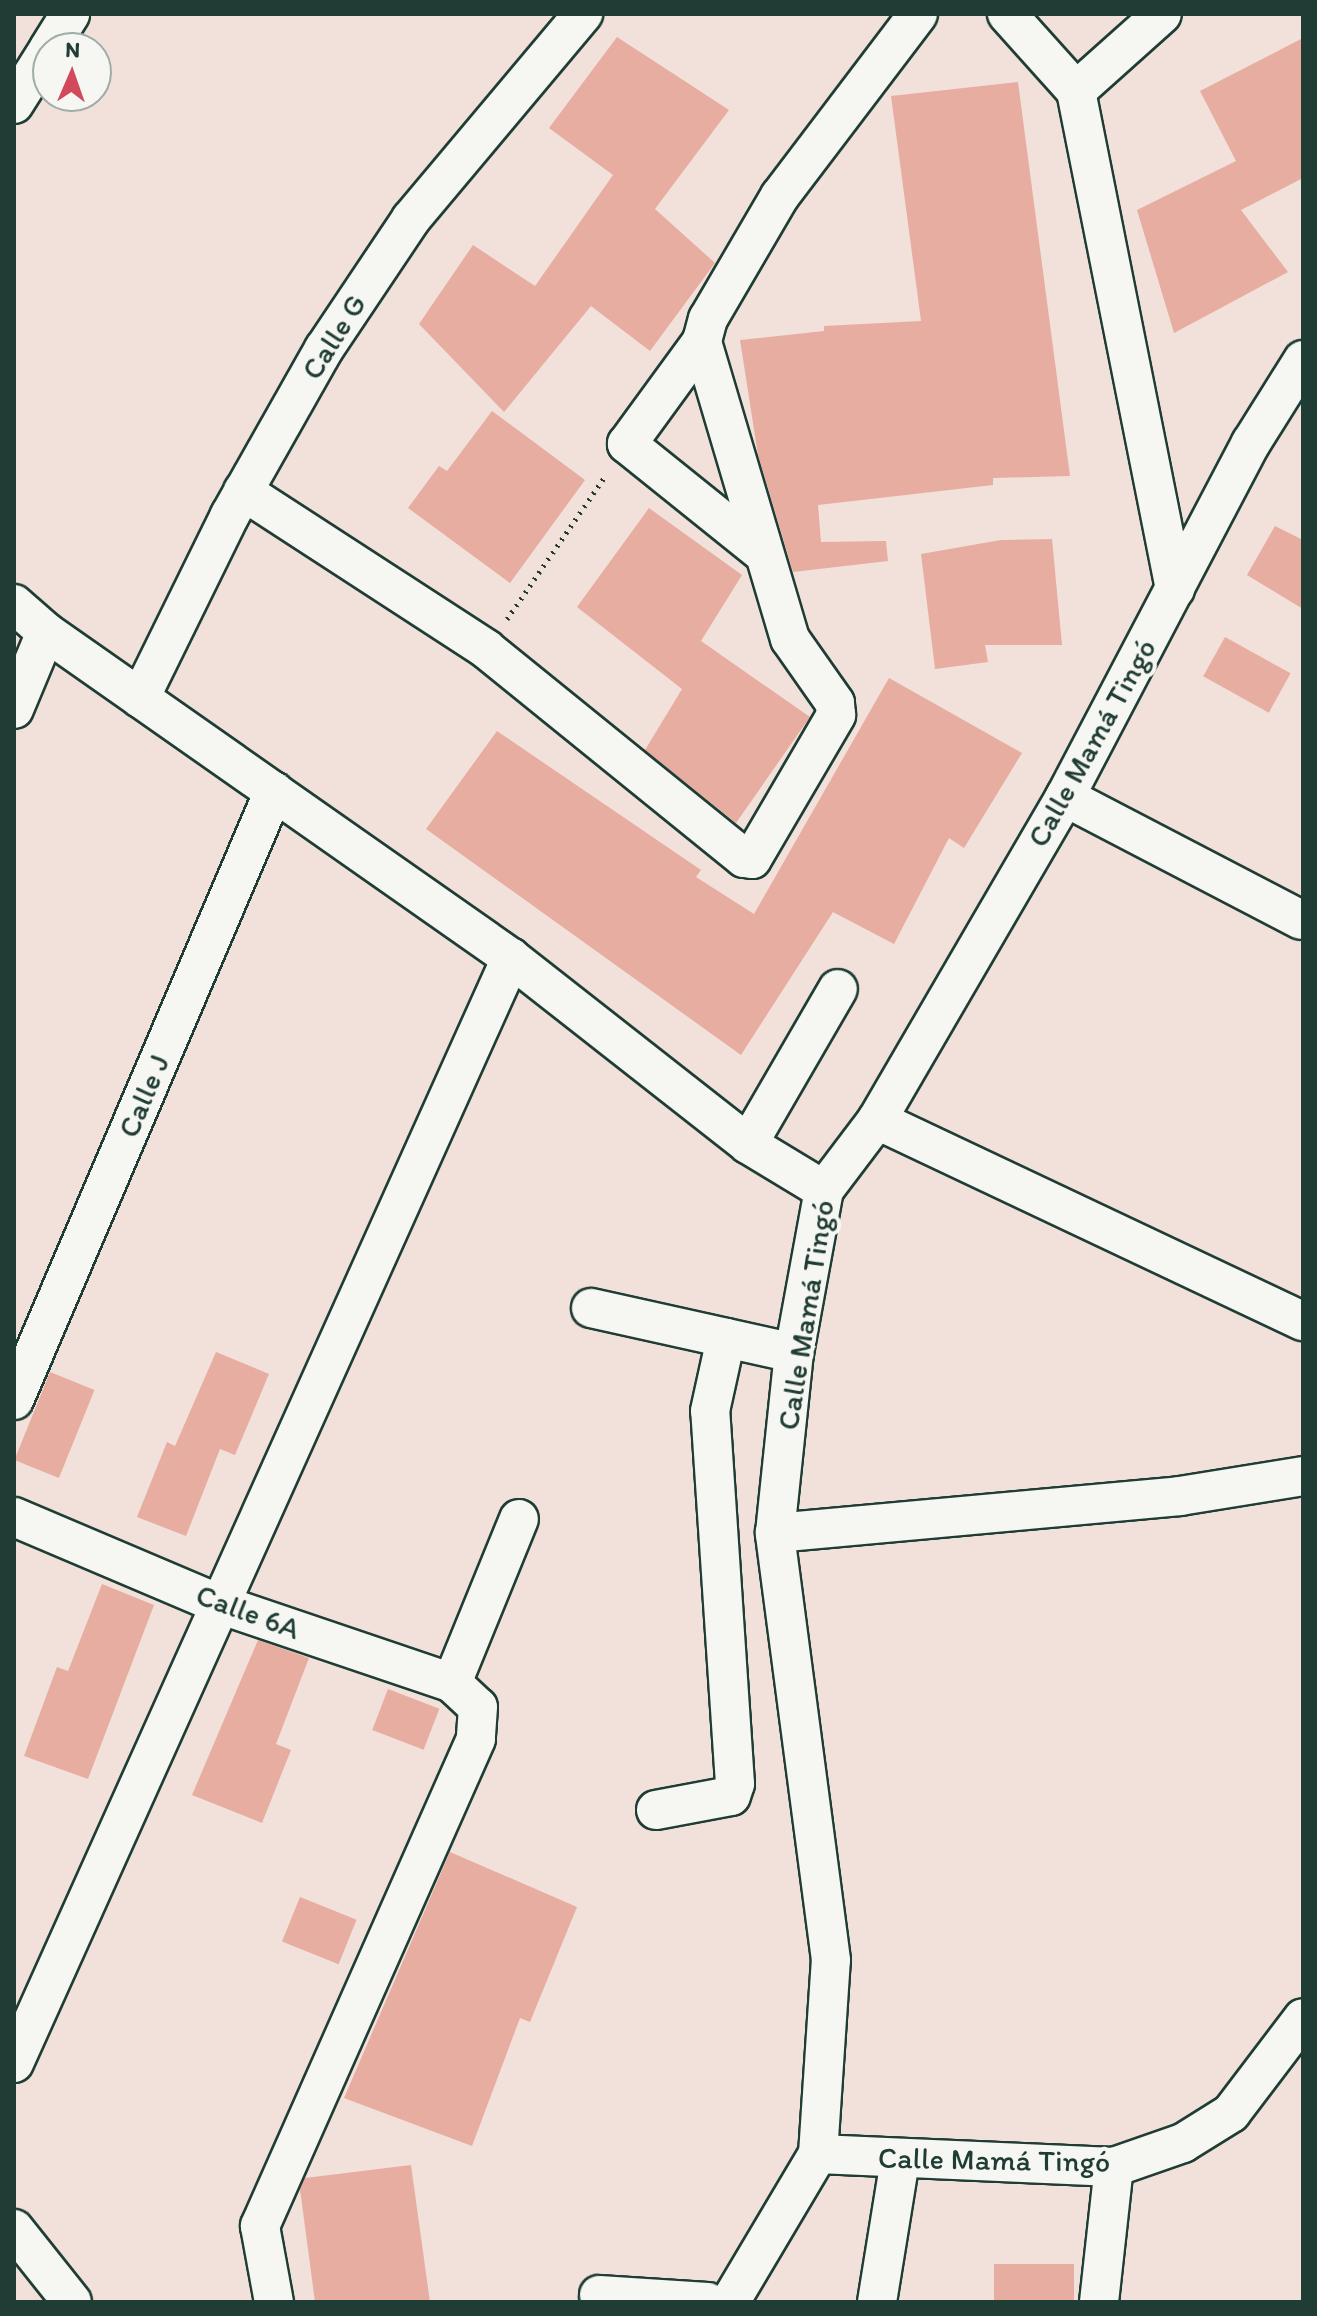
<!DOCTYPE html>
<html>
<head>
<meta charset="utf-8">
<style>
	body { margin:0 }
	#map { position:relative; width:1317px; height:2316px; overflow:hidden; background:#f2e0da; font-family:Itim,sans-serif }
	div>[style] { position:absolute }
	.building>* { inset:0; background:#e7ada1; transform-origin:0 0 }
	.path>* { height:5px; margin-top:-2.5px; transform-origin:0; background:repeating-linear-gradient(90deg,#1f3d34 0 2px,transparent 0 8px) }
	.roads { filter:drop-shadow(2px 0 #1f3d34) drop-shadow(-2px 0 #1f3d34) drop-shadow(0 2px #1f3d34) drop-shadow(0 -2px #1f3d34) }
	.minor>* { height:38px; margin:-19px; padding:0 19px; transform-origin:19px; border-radius:19px; background:#f6f6f2 }
	span { translate:-50% -50%; white-space:nowrap; text-align:center; line-height:1.15; -webkit-text-stroke:8px #f6f6f2; paint-order:stroke }
	.street-label { font-size:30px; color:#1f3d34 }
	.frame { position:absolute; inset:0; border:16px solid #1f3d34; pointer-events:none }
	.north { position:absolute; left:32px; top:32px; width:80px; height:80px; box-sizing:border-box; background:#f6f6f2; border:2px solid #a0aca6; border-radius:50%; rotate:2deg; font-size:22px; font-weight:700; line-height:32px; text-align:center; color:#1f3d34 }
	.north::after { content:''; display:block; margin:auto; width:28px; height:36px; background:#d1495b; clip-path:polygon(50% 0,100% 100%,50% 72%,0 100%) }
</style>
</head>
<body>
<div id="map">
	<div class="building">
		<i style="clip-path:polygon(617px 37px,729px 110px,655px 209px,715px 263px,650px 351px,591px 306px,504px 412px,419px 324px,473px 245px,535px 286px,613px 175px,549px 128px)"></i>
		<i style="clip-path:polygon(1303px 38px,1303px 178px,1241px 210px,1288px 272px,1174px 333px,1137px 210px,1236px 161px,1200px 91px)"></i>
		<i style="clip-path:polygon(1018px 82px,1070px 476px,993px 478px,993px 485px,818px 505px,821px 542px,886px 541px,888px 561px,793px 572px,758px 455px,740px 340px,824px 331px,824px 326px,921px 321px,891px 96px)"></i>
		<i style="clip-path:polygon(492px 411px,585px 480px,510px 583px,408px 508px,439px 466px,447px 471px)"></i>
		<i style="clip-path:polygon(649px 508px,742px 575px,701px 641px,810px 717px,736px 823px,645px 750px,682px 689px,577px 607px)"></i>
		<i style="clip-path:polygon(1275px 526px,1303px 540px,1303px 609px,1247px 575px)"></i>
		<i style="clip-path:polygon(1052px 539px,1062px 645px,985px 645px,988px 662px,935px 669px,921px 554px,1001px 540px)"></i>
		<i style="left:1225px;top:637px;width:75px;height:45px;rotate:29deg"></i>
		<i style="clip-path:polygon(889px 678px,1022px 753px,964px 848px,949px 838px,894px 944px,833px 912px,741px 1055px,426px 829px,497px 731px,701px 870px,696px 877px,754px 914px)"></i>
		<i style="clip-path:polygon(216px 1352px,269px 1374px,235px 1455px,220px 1449px,186px 1536px,137px 1517px,167px 1442px,175px 1446px)"></i>
		<i style="left:50px;top:1372px;width:48px;height:95px;rotate:22deg"></i>
		<i style="clip-path:polygon(102px 1584px,154px 1605px,88px 1779px,24px 1756px,57px 1667px,68px 1671px)"></i>
		<i style="clip-path:polygon(258px 1640px,309px 1658px,276px 1744px,291px 1750px,262px 1823px,192px 1795px)"></i>
		<i style="left:388px;top:1689px;width:55px;height:44px;rotate:21deg"></i>
		<i style="clip-path:polygon(450px 1852px,577px 1907px,530px 2022px,520px 2018px,472px 2146px,344px 2098px)"></i>
		<i style="left:300px;top:1897px;width:61px;height:48px;rotate:22deg"></i>
		<i style="clip-path:polygon(411px 2165px,430px 2302px,315px 2302px,300px 2189px,305px 2178px)"></i>
		<i style="left:1074px;top:2264px;width:38px;height:80px;rotate:90deg"></i>
	</div>
	<div class="path">
		<i style="left:507px;top:619px;width:175px;rotate:-55.5deg"></i>
	</div>
	<div class="roads">
		<div class="minor">
			<i style="left:1007px;top:14px;width:103px;rotate:48.1deg"></i>
			<i style="left:1076px;top:91px;width:508px;rotate:78.76deg"></i>
			<i style="left:49px;top:48px;width:40px;rotate:-58deg"></i>
			<i style="left:1076px;top:91px;width:115px;rotate:-41.8deg"></i>
			<i style="left:14px;top:104px;width:64px;rotate:-57.8deg"></i>
			<i style="left:243px;top:491px;width:290px;rotate:33deg"></i>
			<i style="left:486px;top:649px;width:332px;rotate:39deg"></i>
			<i style="left:744px;top:858px;width:8px;rotate:7deg"></i>
			<i style="left:752px;top:859px;width:167px;rotate:-59.7deg"></i>
			<i style="left:836px;top:715px;width:12px;rotate:-95deg"></i>
			<i style="left:835px;top:703px;width:78px;rotate:-125.1deg"></i>
			<i style="left:790px;top:639px;width:311px;rotate:-106.5deg"></i>
			<i style="left:764px;top:554px;width:176px;rotate:-141.2deg"></i>
			<i style="left:627px;top:444px;width:127px;rotate:-53.9deg"></i>
			<i style="left:702px;top:341px;width:23px;rotate:-75deg"></i>
			<i style="left:708px;top:319px;width:143px;rotate:-59.7deg"></i>
			<i style="left:780px;top:196px;width:228px;rotate:-52.8deg"></i>
			<i style="left:14px;top:604px;width:43px;rotate:41.2deg"></i>
			<i style="left:46px;top:632px;width:568px;rotate:35.03deg"></i>
			<i style="left:511px;top:958px;width:301px;rotate:38.1deg"></i>
			<i style="left:748px;top:1144px;width:89px;rotate:31.2deg"></i>
			<i style="left:140px;top:698px;width:204px;rotate:-63.8deg"></i>
			<i style="left:230px;top:515px;width:191px;rotate:-60.5deg"></i>
			<i style="left:324px;top:349px;width:156px;rotate:-56.2deg"></i>
			<i style="left:411px;top:219px;width:268px;rotate:-50deg"></i>
			<i style="left:14px;top:709px;width:83px;rotate:-67.4deg"></i>
			<i style="left:1065px;top:797px;width:266px;rotate:27.5deg"></i>
			<i style="left:877px;top:1120px;width:471px;rotate:25.3deg"></i>
			<i style="left:748px;top:1144px;width:179px;rotate:-59.9deg"></i>
			<i style="left:591px;top:1308px;width:208px;rotate:12.5deg"></i>
			<i style="left:14px;top:1400px;width:662px;rotate:-66.88deg"></i>
			<i style="left:14px;top:1517px;width:223px;rotate:23deg"></i>
			<i style="left:219px;top:1604px;width:246px;rotate:18.7deg"></i>
			<i style="left:452px;top:1683px;width:35px;rotate:43deg"></i>
			<i style="left:478px;top:1707px;width:32px;rotate:94deg"></i>
			<i style="left:476px;top:1739px;width:533px;rotate:113.92deg"></i>
			<i style="left:260px;top:2226px;width:77px;rotate:79.6deg"></i>
			<i style="left:775px;top:1533px;width:407px;rotate:-5.2deg"></i>
			<i style="left:1180px;top:1496px;width:125px;rotate:-9.2deg"></i>
			<i style="left:452px;top:1683px;width:177px;rotate:-67.8deg"></i>
			<i style="left:656px;top:1810px;width:76px;rotate:-10.6deg"></i>
			<i style="left:731px;top:1796px;width:13px;rotate:-72deg"></i>
			<i style="left:735px;top:1784px;width:374px;rotate:-93.8deg"></i>
			<i style="left:710px;top:1411px;width:75px;rotate:-77.6deg"></i>
			<i style="left:14px;top:2063px;width:1212px;rotate:-65.78deg"></i>
			<i style="left:818px;top:2154px;width:296px;rotate:2.5deg"></i>
			<i style="left:1114px;top:2167px;width:73px;rotate:-19.2deg"></i>
			<i style="left:1183px;top:2143px;width:57px;rotate:-32deg"></i>
			<i style="left:1231px;top:2113px;width:119px;rotate:-52.8deg"></i>
			<i style="left:14px;top:2229px;width:93px;rotate:51.5deg"></i>
			<i style="left:599px;top:2295px;width:109px;rotate:3.7deg"></i>
			<i style="left:730px;top:2302px;width:172px;rotate:-59.3deg"></i>
			<i style="left:818px;top:2154px;width:194px;rotate:-86.2deg"></i>
			<i style="left:831px;top:1960px;width:431px;rotate:-97.5deg"></i>
			<i style="left:775px;top:1533px;width:181px;rotate:-84deg"></i>
			<i style="left:794px;top:1353px;width:166px;rotate:-79.6deg"></i>
			<i style="left:824px;top:1190px;width:88px;rotate:-52.9deg"></i>
			<i style="left:877px;top:1120px;width:374px;rotate:-59.8deg"></i>
			<i style="left:1065px;top:797px;width:400px;rotate:-62.3deg"></i>
			<i style="left:1251px;top:443px;width:98px;rotate:-57.9deg"></i>
			<i style="left:877px;top:2302px;width:144px;rotate:-80.8deg"></i>
			<i style="left:1099px;top:2302px;width:136px;rotate:-83.7deg"></i>
		</div>
	</div>
	<div class="street-label">
		<span style="left:334px;top:337px;rotate:-58deg">Calle G</span>
		<span style="left:1092px;top:743px;rotate:-61deg">Calle Mamá Tingó</span>
		<span style="left:144px;top:1096px;rotate:-67deg">Calle J</span>
		<span style="left:806px;top:1315px;rotate:-81deg">Calle Mamá Tingó</span>
		<span style="left:248px;top:1612px;rotate:20deg">Calle 6A</span>
		<span style="left:994px;top:2160px;rotate:1deg">Calle Mamá Tingó</span>
	</div>
	<div class="frame"></div>
	<div class="north">N</div>
</div>
</body>
</html>
